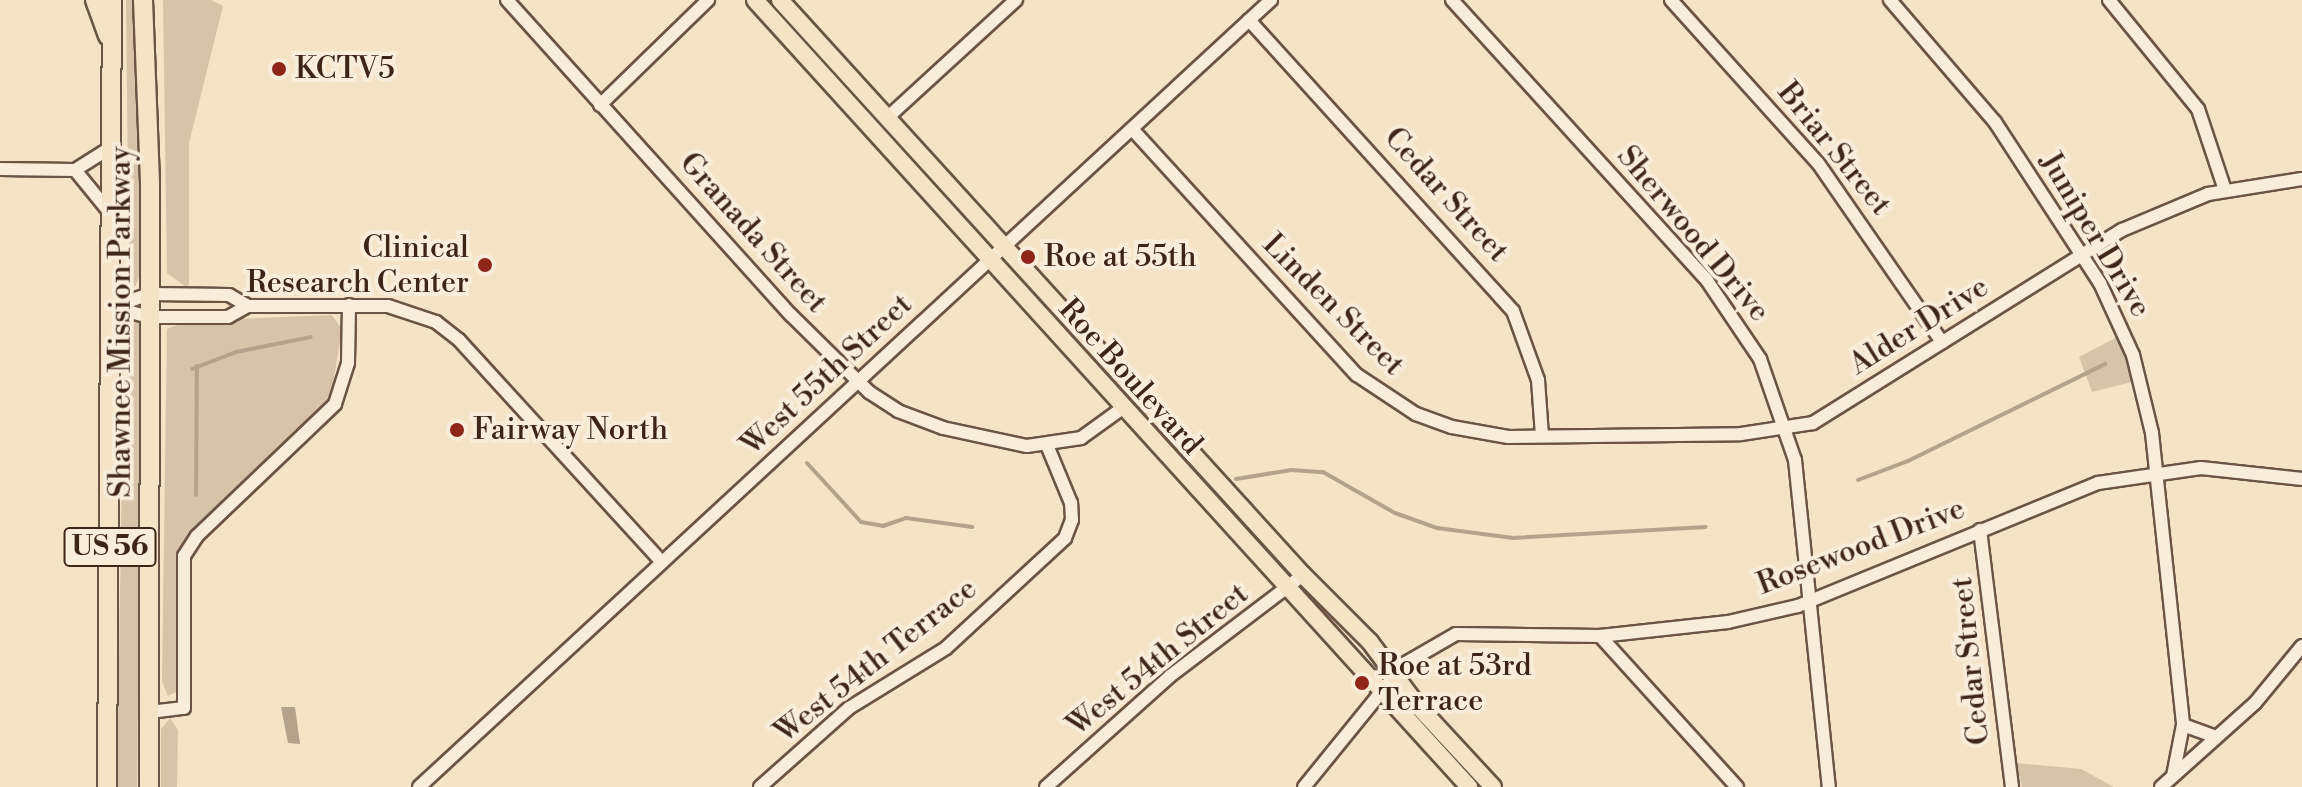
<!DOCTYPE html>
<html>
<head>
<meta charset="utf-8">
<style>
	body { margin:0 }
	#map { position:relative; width:2302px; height:787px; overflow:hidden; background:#f5e3c5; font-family:"Libre Bodoni",serif }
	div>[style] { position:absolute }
	.green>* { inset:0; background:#d6c3a8 }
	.water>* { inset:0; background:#b6a28a }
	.stream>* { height:4px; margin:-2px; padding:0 2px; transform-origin:2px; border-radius:2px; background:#b6a28a }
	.roads { filter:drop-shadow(2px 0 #6b5443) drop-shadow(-2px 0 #6b5443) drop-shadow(0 2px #6b5443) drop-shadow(0 -2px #6b5443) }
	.minor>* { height:12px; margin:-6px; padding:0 6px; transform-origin:6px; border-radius:6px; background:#f8edd9 }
	.major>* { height:16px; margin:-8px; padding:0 8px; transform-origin:8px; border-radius:8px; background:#f5e3c5 }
	.highway>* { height:18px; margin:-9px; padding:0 9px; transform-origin:9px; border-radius:9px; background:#f5e3c5 }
	.dots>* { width:22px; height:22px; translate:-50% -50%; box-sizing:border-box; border:4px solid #f8edd9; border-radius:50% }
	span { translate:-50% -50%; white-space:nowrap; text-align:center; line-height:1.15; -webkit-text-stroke:8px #f8edd9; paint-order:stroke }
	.shield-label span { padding:2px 6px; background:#f8edd9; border:2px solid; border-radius:6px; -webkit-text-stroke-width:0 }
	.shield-label { font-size:28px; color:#3d2518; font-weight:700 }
	.poi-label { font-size:30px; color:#3d2518 }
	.left { translate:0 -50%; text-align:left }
	.right { translate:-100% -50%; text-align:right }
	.street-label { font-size:30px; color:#3d2518 }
</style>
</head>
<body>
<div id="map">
	<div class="green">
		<i style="clip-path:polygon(126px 0,136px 0,142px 269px,135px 287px,129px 274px)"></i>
		<i style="clip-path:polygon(163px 0,211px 0,223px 6px,189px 143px,189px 285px,185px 286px,167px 273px)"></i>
		<i style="clip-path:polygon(332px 315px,342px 329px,331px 396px,194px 530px,178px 552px,178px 691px,168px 696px,162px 681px,167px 329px,187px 321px)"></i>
		<i style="clip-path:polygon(131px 318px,139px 319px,142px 330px,137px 787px,117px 787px,122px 463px)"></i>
		<i style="clip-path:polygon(2121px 335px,2136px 381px,2092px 392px,2079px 357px)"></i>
		<i style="clip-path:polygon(170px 718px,178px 730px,177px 787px,161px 787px,161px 729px)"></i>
		<i style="clip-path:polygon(2016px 763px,2081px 769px,2114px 787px,2022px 787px)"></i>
	</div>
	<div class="water">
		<i style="clip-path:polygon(281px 707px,295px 707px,300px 744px,288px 743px)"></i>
	</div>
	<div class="stream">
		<i style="left:192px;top:369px;width:47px;rotate:-21.1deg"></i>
		<i style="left:236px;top:352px;width:76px;rotate:-11.3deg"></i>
		<i style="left:807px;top:463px;width:80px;rotate:47.5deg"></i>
		<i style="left:861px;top:522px;width:22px;rotate:10deg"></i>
		<i style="left:883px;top:526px;width:24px;rotate:-19deg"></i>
		<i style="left:906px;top:518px;width:67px;rotate:7.8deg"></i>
		<i style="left:1236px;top:479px;width:56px;rotate:-9.3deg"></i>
		<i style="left:1291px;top:470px;width:32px;rotate:4deg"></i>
		<i style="left:1323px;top:472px;width:83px;rotate:29.7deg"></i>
		<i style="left:1395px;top:513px;width:45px;rotate:19.7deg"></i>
		<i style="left:1437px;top:528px;width:77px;rotate:7.5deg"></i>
		<i style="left:1513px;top:538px;width:193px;rotate:-3.3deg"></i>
		<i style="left:1858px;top:480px;width:53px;rotate:-20.8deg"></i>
		<i style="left:1908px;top:461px;width:220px;rotate:-26.2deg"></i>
		<i style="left:196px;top:495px;width:129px;rotate:-89.6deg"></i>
	</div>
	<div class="roads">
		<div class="minor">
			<i style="left:507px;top:0;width:424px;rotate:48deg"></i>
			<i style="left:791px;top:315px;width:110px;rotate:44.6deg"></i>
			<i style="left:869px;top:392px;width:35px;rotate:33deg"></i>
			<i style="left:898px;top:411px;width:48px;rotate:20.7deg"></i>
			<i style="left:943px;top:428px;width:86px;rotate:12.1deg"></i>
			<i style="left:1027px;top:446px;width:55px;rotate:-8.4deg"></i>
			<i style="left:1081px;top:438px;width:49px;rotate:-35.9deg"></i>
			<i style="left:1452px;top:0;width:377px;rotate:47.7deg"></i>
			<i style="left:1706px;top:279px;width:97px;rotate:56deg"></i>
			<i style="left:1760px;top:359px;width:107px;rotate:70.9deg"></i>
			<i style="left:1795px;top:460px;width:329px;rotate:84.1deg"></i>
			<i style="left:1671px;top:0;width:219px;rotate:48deg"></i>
			<i style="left:1818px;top:163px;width:218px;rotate:55.3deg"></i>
			<i style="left:1890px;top:0;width:161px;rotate:49.3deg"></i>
			<i style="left:1995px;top:122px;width:192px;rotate:56.9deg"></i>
			<i style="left:2100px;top:283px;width:79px;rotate:65.4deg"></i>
			<i style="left:2133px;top:355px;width:80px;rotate:76.3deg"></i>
			<i style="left:2152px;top:433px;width:294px;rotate:83.9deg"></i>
			<i style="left:2183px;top:725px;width:52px;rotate:101.1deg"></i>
			<i style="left:2109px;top:0;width:141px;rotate:50.8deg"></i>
			<i style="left:2198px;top:109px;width:85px;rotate:71.6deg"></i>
			<i style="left:1249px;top:20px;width:393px;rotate:47.8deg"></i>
			<i style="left:1513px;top:311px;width:73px;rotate:70.1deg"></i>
			<i style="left:1538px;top:380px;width:56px;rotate:85.9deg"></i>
			<i style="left:600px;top:105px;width:151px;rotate:-44.2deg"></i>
			<i style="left:887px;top:118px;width:175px;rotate:-42.5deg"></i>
			<i style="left:1132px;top:129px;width:333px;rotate:47.6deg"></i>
			<i style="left:1357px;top:375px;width:71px;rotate:33.5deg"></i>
			<i style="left:1416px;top:414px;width:38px;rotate:20deg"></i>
			<i style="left:1452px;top:427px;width:57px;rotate:10.1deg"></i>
			<i style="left:1508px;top:437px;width:233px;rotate:-0.7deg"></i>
			<i style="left:1741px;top:434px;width:73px;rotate:-8.7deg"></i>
			<i style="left:1813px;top:423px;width:364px;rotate:-32deg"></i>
			<i style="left:2122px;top:230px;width:93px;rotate:-22.7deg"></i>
			<i style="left:2208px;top:194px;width:95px;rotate:-9.1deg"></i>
			<i style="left:0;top:169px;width:75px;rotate:0.8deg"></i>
			<i style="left:75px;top:170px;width:45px;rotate:-32.3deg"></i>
			<i style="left:75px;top:170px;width:57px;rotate:50.7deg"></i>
			<i style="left:112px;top:307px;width:39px;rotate:15deg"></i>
			<i style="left:150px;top:317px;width:78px"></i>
			<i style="left:228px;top:317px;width:23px;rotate:-29deg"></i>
			<i style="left:248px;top:306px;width:140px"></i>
			<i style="left:388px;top:306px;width:51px;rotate:18.4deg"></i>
			<i style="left:436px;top:322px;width:29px;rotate:38deg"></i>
			<i style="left:459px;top:340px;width:301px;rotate:47.6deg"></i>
			<i style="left:112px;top:307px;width:40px;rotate:-18.9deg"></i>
			<i style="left:150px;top:294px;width:79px;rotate:0.7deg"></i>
			<i style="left:229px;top:295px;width:22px;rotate:30deg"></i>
			<i style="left:1980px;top:530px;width:259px;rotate:82.9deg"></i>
			<i style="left:1600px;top:636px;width:204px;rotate:47.8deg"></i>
			<i style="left:150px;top:712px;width:34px;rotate:-7deg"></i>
			<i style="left:184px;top:708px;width:152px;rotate:-90deg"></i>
			<i style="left:184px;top:556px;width:24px;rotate:-57deg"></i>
			<i style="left:197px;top:536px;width:191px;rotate:-43.7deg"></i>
			<i style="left:335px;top:404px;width:43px;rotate:-72.4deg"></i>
			<i style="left:348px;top:363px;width:58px;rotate:-89deg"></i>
			<i style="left:2183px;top:725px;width:35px;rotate:20deg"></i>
			<i style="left:419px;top:787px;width:1160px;rotate:-42.73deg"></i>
			<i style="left:760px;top:787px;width:119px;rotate:-41.6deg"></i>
			<i style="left:849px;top:708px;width:114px;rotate:-31.7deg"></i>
			<i style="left:946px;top:648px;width:162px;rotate:-42.7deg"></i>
			<i style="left:1065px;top:538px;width:19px;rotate:-69deg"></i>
			<i style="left:1072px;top:520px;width:17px;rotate:-93deg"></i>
			<i style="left:1071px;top:503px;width:63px;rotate:-112.5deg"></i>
			<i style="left:1046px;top:787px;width:166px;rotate:-41.8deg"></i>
			<i style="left:1170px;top:676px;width:167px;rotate:-37.2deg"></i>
			<i style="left:1304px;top:787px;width:159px;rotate:-50.9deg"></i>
			<i style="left:1404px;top:664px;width:60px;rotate:-30deg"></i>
			<i style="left:1456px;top:634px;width:144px;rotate:0.8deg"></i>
			<i style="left:1600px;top:636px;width:129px;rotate:-6.2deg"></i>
			<i style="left:1728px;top:622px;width:72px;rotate:-12.9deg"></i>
			<i style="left:1798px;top:606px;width:324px;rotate:-22.3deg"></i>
			<i style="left:2098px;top:483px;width:104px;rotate:-8.3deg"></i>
			<i style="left:2201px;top:468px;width:102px;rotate:6.2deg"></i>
			<i style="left:2161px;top:787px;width:126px;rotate:-41.8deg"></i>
			<i style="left:2255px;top:703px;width:74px;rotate:-50.5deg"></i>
		</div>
		<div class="major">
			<i style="left:755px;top:0;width:1063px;rotate:47.78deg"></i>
			<i style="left:780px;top:0;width:777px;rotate:47.71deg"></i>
			<i style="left:1303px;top:575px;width:95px;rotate:45deg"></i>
			<i style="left:1370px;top:642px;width:79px;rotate:53.3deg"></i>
			<i style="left:1417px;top:705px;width:112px;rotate:47.2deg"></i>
		</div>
		<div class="highway">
			<i style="left:95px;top:0;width:38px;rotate:70deg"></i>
			<i style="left:143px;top:0;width:182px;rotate:87.8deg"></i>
			<i style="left:150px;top:182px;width:605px;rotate:90.09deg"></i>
			<i style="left:107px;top:787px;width:787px;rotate:-89.64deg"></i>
		</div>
	</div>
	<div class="dots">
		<i style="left:279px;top:69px;background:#8f2418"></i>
		<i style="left:1028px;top:257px;background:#8f2418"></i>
		<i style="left:485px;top:265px;background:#8f2418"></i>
		<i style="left:457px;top:430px;background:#8f2418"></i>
		<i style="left:1362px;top:683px;background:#8f2418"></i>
	</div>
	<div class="shield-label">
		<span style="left:110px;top:547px">US 56</span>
	</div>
	<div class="poi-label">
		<span class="left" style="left:295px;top:69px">KCTV5</span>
		<span class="right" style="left:469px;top:265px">Clinical<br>Research Center</span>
		<span class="left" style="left:1044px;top:257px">Roe at 55th</span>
		<span class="left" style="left:473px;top:430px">Fairway North</span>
		<span class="left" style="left:1378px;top:683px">Roe at 53rd<br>Terrace</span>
	</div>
	<div class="street-label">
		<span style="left:1834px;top:149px;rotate:51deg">Briar Street</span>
		<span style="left:1446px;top:195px;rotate:48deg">Cedar Street</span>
		<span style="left:753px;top:233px;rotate:48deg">Granada Street</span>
		<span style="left:1693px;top:234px;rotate:50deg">Sherwood Drive</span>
		<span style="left:2095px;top:235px;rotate:59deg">Juniper Drive</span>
		<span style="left:1333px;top:305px;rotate:45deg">Linden Street</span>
		<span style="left:121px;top:322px;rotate:-90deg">Shawnee Mission Parkway</span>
		<span style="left:1919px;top:326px;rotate:-32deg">Alder Drive</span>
		<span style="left:827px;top:375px;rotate:-43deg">West 55th Street</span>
		<span style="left:1130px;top:377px;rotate:48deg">Roe Boulevard</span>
		<span style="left:1861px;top:547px;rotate:-21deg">Rosewood Drive</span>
		<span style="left:1158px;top:660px;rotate:-39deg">West 54th Street</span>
		<span style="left:876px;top:661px;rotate:-38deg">West 54th Terrace</span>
		<span style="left:1971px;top:661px;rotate:-96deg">Cedar Street</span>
	</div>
</div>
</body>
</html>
